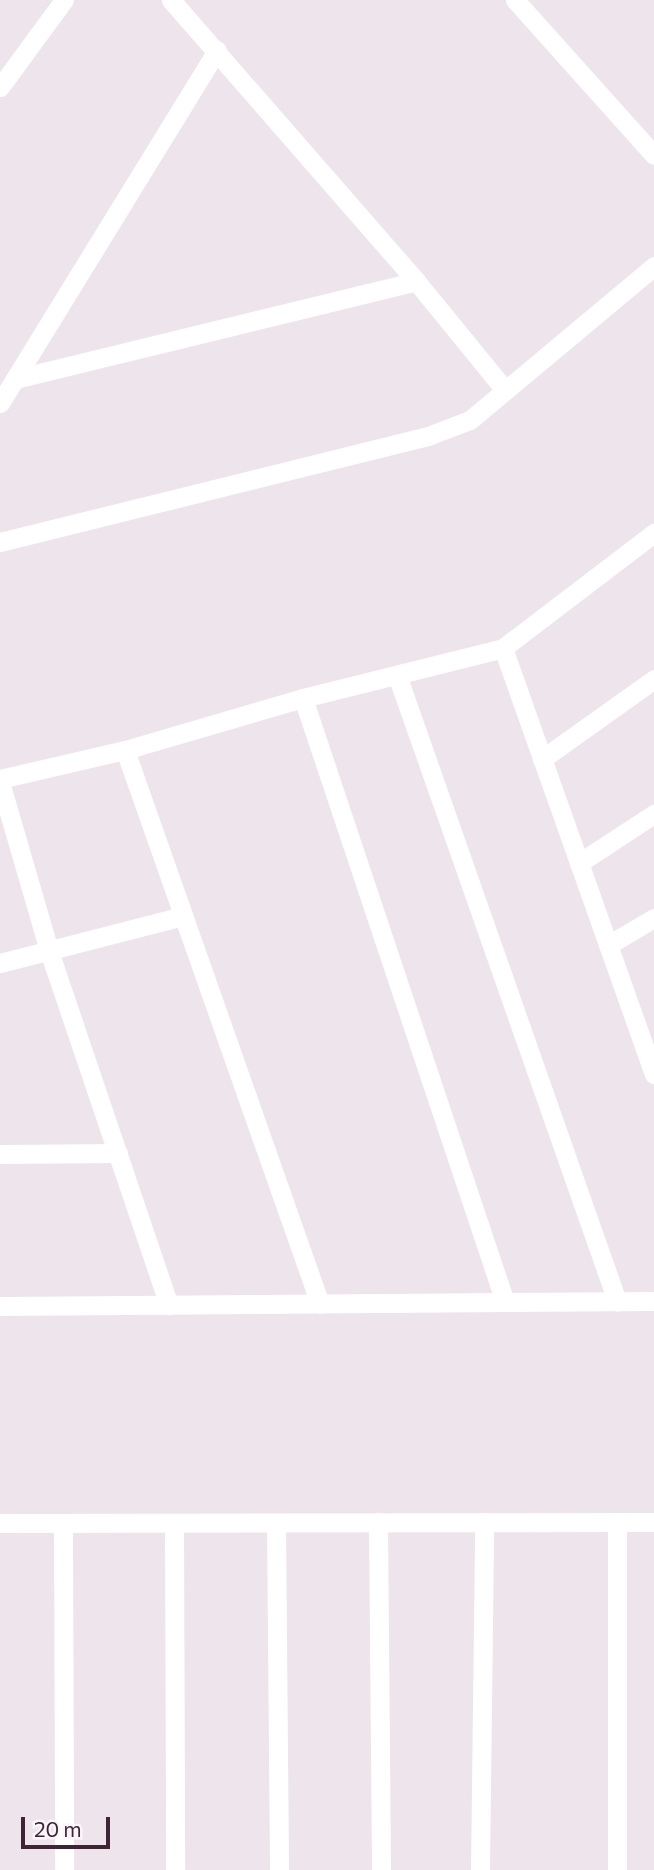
<!DOCTYPE html>
<html>
<head>
<meta charset="utf-8">
<style>
	body { margin:0 }
	#map { position:relative; width:654px; height:1870px; overflow:hidden; background:#ede4ec; font-family:Commissioner,sans-serif }
	div>[style] { position:absolute }
	.minor>* { height:19px; margin:-9.5px; padding:0 9.5px; transform-origin:9.5px; border-radius:9.5px; background:#fff }
	.tertiary>* { height:19px; margin:-9.5px; padding:0 9.5px; transform-origin:9.5px; border-radius:9.5px; background:#fff }
	span { translate:-50% -50%; white-space:nowrap; text-align:center; line-height:1.15; -webkit-text-stroke:5px #faf5f9; paint-order:stroke }
	.scale { position:absolute; left:21px; top:1817px; width:89px; height:32px; box-sizing:border-box; border:4px solid #3e2436; border-top:0; padding-left:9px; font-size:21px; line-height:24px; white-space:nowrap; color:#3e2436; -webkit-text-stroke:5px #faf5f9; paint-order:stroke }
</style>
</head>
<body>
<div id="map">
	<div class="minor">
		<i style="left:171px;top:0;width:373px;rotate:48.9deg"></i>
		<i style="left:416px;top:281px;width:141px;rotate:50.8deg"></i>
		<i style="left:515px;top:0;width:208px;rotate:48.1deg"></i>
		<i style="left:0;top:87px;width:108px;rotate:-53.7deg"></i>
		<i style="left:15px;top:379px;width:413px;rotate:-13.7deg"></i>
		<i style="left:0;top:403px;width:414px;rotate:-58.4deg"></i>
		<i style="left:0;top:542px;width:441px;rotate:-13.9deg"></i>
		<i style="left:428px;top:436px;width:45px;rotate:-20.9deg"></i>
		<i style="left:470px;top:420px;width:240px;rotate:-39.9deg"></i>
		<i style="left:503px;top:648px;width:452px;rotate:70.5deg"></i>
		<i style="left:397px;top:675px;width:664px;rotate:70.64deg"></i>
		<i style="left:303px;top:698px;width:637px;rotate:71.51deg"></i>
		<i style="left:125px;top:750px;width:587px;rotate:70.61deg"></i>
		<i style="left:542px;top:759px;width:138px;rotate:-35.5deg"></i>
		<i style="left:0;top:779px;width:128px;rotate:-13.1deg"></i>
		<i style="left:125px;top:750px;width:185px;rotate:-16.3deg"></i>
		<i style="left:303px;top:698px;width:206px;rotate:-14deg"></i>
		<i style="left:503px;top:648px;width:190px;rotate:-37.3deg"></i>
		<i style="left:0;top:782px;width:176px;rotate:73.8deg"></i>
		<i style="left:49px;top:951px;width:374px;rotate:71.3deg"></i>
		<i style="left:579px;top:863px;width:90px;rotate:-33.2deg"></i>
		<i style="left:608px;top:945px;width:53px;rotate:-30.4deg"></i>
		<i style="left:0;top:963px;width:189px;rotate:-14.4deg"></i>
		<i style="left:0;top:1154px;width:118px;rotate:-0.5deg"></i>
		<i style="left:0;top:1306px;width:654px;rotate:-0.44deg"></i>
		<i style="left:378px;top:1522px;width:348px;rotate:89.5deg"></i>
		<i style="left:63px;top:1523px;width:347px;rotate:89.8deg"></i>
		<i style="left:174px;top:1523px;width:347px;rotate:89.8deg"></i>
		<i style="left:276px;top:1523px;width:347px;rotate:89.5deg"></i>
		<i style="left:480px;top:1870px;width:348px;rotate:-89.3deg"></i>
		<i style="left:617px;top:1870px;width:348px;rotate:-90deg"></i>
	</div>
	<div class="tertiary">
		<i style="left:0;top:1523px;width:654px;rotate:-0.09deg"></i>
	</div>
	<div class="scale">20 m</div>
</div>
</body>
</html>
